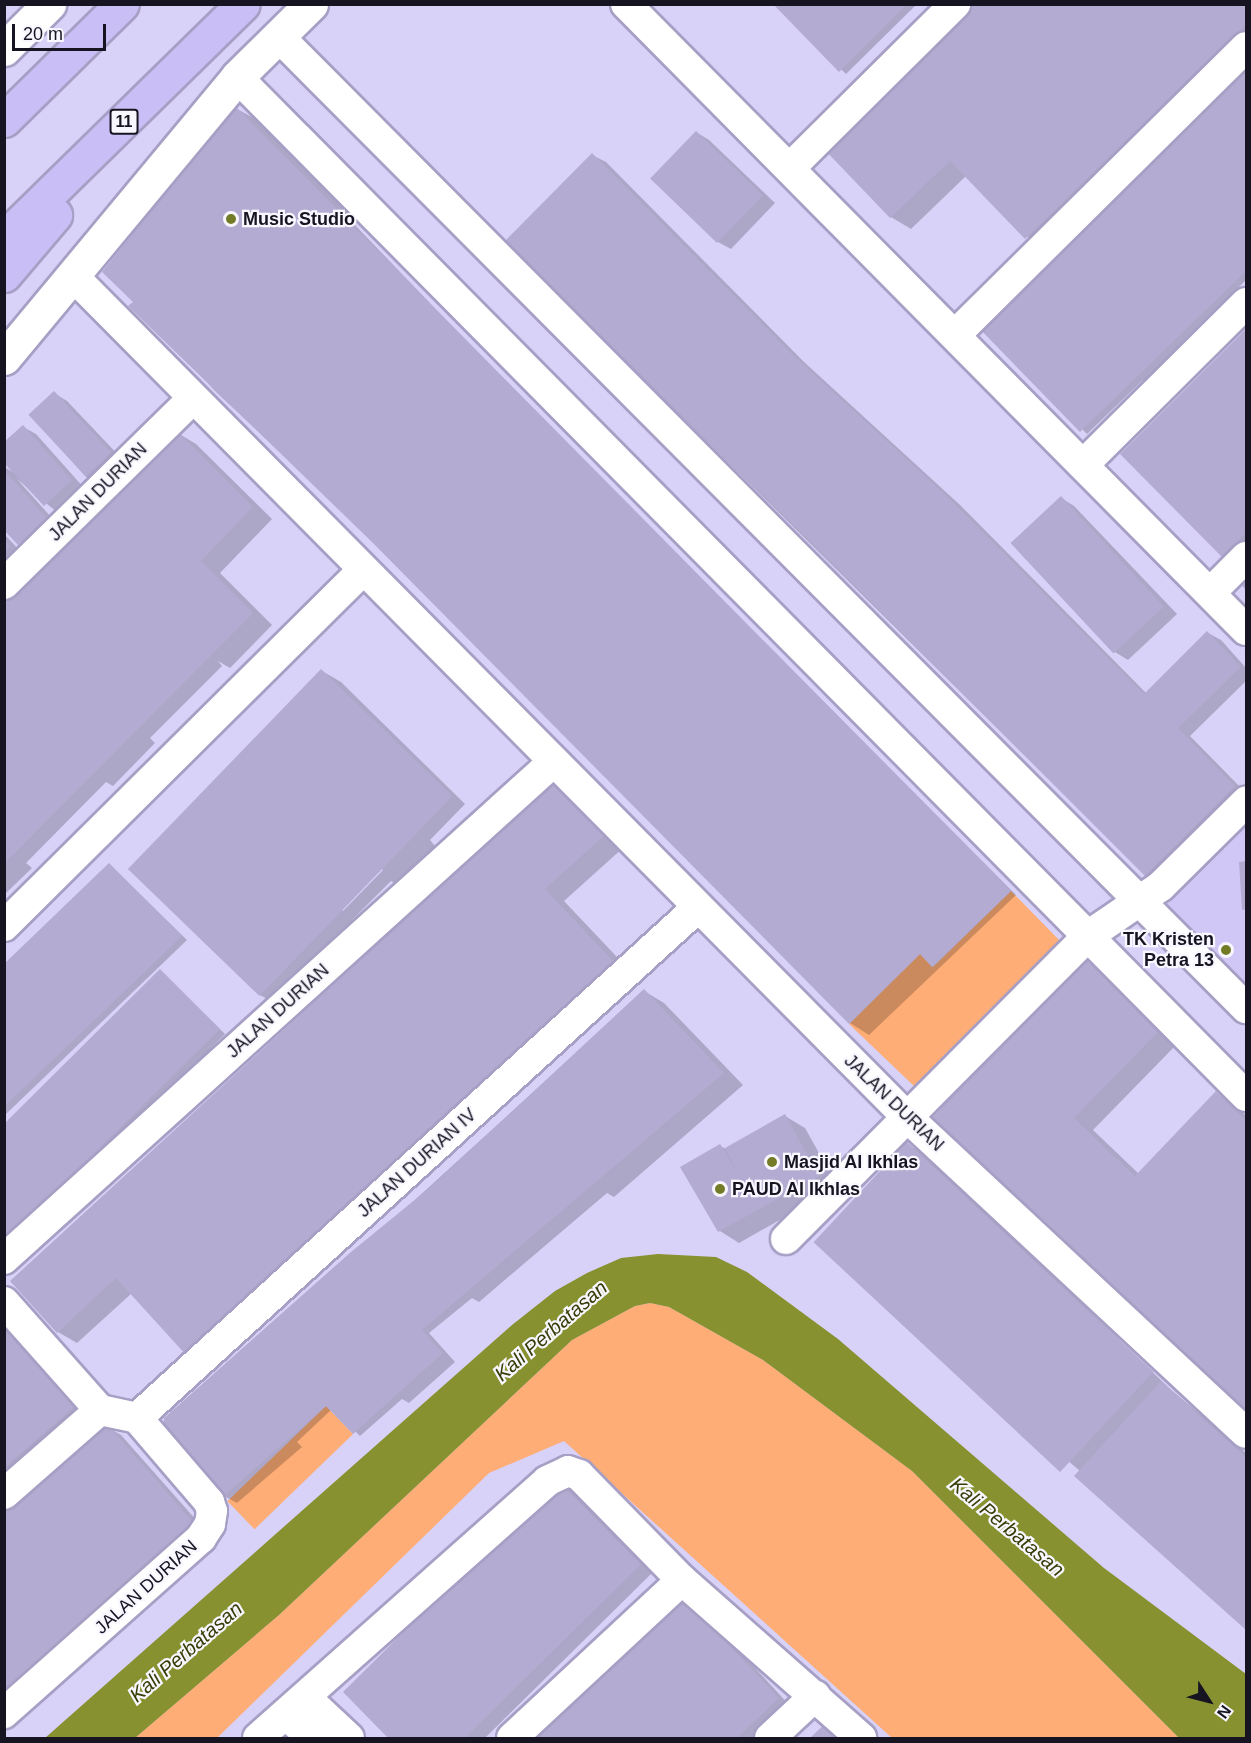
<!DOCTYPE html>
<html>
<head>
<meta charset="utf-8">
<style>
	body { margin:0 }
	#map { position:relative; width:1251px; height:1743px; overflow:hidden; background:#d8d1f8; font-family:Helvetica,sans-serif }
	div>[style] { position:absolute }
	.built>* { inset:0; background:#d1c7f6 }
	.green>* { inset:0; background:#fead76; transform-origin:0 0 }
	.water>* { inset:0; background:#88912f }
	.shadow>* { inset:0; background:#0003 }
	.building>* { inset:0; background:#b3abd1; transform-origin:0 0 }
	.roads { filter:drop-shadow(2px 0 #a79fc4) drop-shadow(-2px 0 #a79fc4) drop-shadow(0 2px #a79fc4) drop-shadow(0 -2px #a79fc4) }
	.street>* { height:30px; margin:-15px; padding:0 15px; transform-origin:15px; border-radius:15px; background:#fff }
	.secondary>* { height:33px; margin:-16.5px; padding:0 16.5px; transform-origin:16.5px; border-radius:16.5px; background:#fff }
	.highway>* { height:33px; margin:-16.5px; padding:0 16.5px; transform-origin:16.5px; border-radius:16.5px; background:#cabef6 }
	.dots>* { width:16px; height:16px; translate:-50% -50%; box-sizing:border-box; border:3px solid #f8f7ff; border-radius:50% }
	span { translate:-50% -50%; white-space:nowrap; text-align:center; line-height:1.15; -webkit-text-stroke:4.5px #f8f7ff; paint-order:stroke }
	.shield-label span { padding:2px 4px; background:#f8f7ff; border:2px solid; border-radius:4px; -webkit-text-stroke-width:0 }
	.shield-label { font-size:16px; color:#171422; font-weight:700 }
	.poi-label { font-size:18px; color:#171422; font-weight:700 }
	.left { translate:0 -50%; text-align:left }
	.right { translate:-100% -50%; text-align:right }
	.street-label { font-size:18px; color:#171422 }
	.water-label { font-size:20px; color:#383d06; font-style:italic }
	.frame { position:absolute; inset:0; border:6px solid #171422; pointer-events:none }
	.north { position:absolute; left:1179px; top:1671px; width:60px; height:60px; -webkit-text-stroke:4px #f8f7ff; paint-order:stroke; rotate:126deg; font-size:16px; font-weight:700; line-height:24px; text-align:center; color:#171422 }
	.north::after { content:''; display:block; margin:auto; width:21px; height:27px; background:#171422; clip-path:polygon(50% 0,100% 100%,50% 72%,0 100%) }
	.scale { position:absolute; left:12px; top:24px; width:94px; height:27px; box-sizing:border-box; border:3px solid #171422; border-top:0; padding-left:8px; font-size:18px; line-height:21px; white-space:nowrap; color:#171422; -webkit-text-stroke:4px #f8f7ff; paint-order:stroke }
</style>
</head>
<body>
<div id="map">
	<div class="built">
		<i style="clip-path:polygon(1246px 827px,1246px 992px,1164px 908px)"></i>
	</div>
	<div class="green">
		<i style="clip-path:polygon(1011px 891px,1061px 942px,915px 1087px,849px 1024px,920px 954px,933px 967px)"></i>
		<i style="clip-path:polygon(650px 1303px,669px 1307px,763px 1360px,912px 1471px,1179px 1738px,892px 1738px,564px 1441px,489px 1473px,217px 1738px,135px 1738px,279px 1615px,572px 1340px,635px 1306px)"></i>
		<i style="left:326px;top:1406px;width:39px;height:137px;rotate:46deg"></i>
	</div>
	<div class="water">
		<i style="clip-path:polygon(658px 1254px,716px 1257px,747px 1272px,838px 1339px,1104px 1568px,1246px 1674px,1246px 1738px,1179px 1738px,912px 1471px,763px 1360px,669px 1307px,650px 1303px,635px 1306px,572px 1340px,279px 1615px,135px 1738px,45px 1738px,512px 1325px,555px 1291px,587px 1273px,621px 1258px)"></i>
	</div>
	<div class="shadow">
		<i style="clip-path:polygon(775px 4px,917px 4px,846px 74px)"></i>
		<i style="clip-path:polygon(973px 4px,1246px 4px,1246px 34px,1032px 241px,966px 176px,911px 229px,891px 217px,825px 147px)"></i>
		<i style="clip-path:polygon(1246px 67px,1246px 164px,1209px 201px,1211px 203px,1246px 168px,1246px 280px,1186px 338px,1192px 343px,1150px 384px,1143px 380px,1087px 434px,979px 326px)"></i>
		<i style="clip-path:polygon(235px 108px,261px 122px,358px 219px,353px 223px,497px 373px,1016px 895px,869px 1035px,850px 1023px,339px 507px,215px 391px,135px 301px)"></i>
		<i style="clip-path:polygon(696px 132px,709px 140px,775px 203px,731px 249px,718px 242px,652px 178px)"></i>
		<i style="clip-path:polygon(592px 155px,606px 162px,804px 362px,960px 505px,1147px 694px,1208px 633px,1221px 640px,1246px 668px,1246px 681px,1190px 736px,1246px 793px,1159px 882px,1146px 875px,603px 339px)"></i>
		<i style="clip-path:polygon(1246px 331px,1246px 553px,1236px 564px,1223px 556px,1122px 454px)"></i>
		<i style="clip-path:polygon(54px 393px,67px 401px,124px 461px,99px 485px,86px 477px,30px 415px)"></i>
		<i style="clip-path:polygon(23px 427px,36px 434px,85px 489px,58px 513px,17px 479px,59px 526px,32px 551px,4px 528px,4px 467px,15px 473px)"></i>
		<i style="clip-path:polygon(176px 432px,196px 444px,272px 519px,220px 573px,272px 625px,230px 668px,218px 661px,222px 666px,150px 738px,155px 743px,113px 786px,106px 782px,26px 863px,32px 868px,4px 895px,4px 606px)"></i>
		<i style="clip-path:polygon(1061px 498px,1074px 506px,1177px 614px,1128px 660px,1115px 652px)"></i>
		<i style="clip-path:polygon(4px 534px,23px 554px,4px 571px)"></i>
		<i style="clip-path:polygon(evenodd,322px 671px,341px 682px,465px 804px,430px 840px,435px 846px,397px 885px,391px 881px,352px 920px,358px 925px,280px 1006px,260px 995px,130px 869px,322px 671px,381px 868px,383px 870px,343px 911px,341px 909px,381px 868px)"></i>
		<i style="clip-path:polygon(555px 783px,624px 847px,564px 901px,633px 974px,208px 1367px,132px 1293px,77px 1343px,58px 1332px)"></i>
		<i style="clip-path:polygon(1240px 863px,1246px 863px,1246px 910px,1244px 909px)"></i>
		<i style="clip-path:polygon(110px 865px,187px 940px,4px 1116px,4px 966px)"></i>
		<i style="clip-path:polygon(1085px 961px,1105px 972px,1178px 1043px,1093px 1130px,1139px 1174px,1217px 1093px,1246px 1115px,1246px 1415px,930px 1123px)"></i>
		<i style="clip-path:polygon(160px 971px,225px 1034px,8px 1249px)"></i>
		<i style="clip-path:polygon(644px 991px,664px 1003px,743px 1085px,614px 1197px,607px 1193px,479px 1302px,472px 1298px,429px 1333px,455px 1362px,409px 1403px,402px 1399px,360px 1436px,332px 1409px,297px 1442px,302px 1447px,237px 1503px,224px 1496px,394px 1219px)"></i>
		<i style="clip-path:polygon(785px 1116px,805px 1128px,838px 1187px,739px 1243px,720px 1231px,682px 1167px,720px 1146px,726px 1149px)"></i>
		<i style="clip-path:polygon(907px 1144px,933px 1159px,1169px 1388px,1246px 1453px,1246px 1627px,1076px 1476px,1080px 1471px,899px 1316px)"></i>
		<i style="clip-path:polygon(4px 1312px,92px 1410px,4px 1487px)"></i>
		<i style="clip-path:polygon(107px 1427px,121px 1435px,205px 1530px,4px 1711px)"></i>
		<i style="clip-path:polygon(557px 1481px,570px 1489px,653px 1572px,485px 1738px,391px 1738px,345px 1692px)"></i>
		<i style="clip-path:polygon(686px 1600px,700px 1608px,791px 1707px,757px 1738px,539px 1738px)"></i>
	</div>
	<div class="building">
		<i style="clip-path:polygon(773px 4px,907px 4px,839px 72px)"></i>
		<i style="clip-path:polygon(971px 4px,1246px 4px,1246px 25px,1025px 239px,950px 161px,890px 218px,822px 147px)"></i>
		<i style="clip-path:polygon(1246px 65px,1246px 271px,1080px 432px,977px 326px)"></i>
		<i style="clip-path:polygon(235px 106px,1011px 891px,932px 967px,920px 954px,849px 1024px,372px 542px,128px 306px,133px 302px,102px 272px)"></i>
		<i style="left:696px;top:131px;width:93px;height:66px;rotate:44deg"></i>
		<i style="clip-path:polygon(592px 153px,791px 353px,947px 496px,1144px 694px,1207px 631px,1241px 667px,1178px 728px,1235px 786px,1145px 876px,815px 546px,503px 243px)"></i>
		<i style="clip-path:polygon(1246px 329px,1246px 533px,1222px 557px,1120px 454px)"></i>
		<i style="left:54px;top:391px;width:84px;height:35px;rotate:47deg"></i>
		<i style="clip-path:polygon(23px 425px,72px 480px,44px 506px,4px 463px,4px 442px)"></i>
		<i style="clip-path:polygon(176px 430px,253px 507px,201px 561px,253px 613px,4px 864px,4px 604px)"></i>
		<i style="clip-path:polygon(4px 470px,47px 518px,18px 545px,4px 530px)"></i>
		<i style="left:1061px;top:496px;width:151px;height:69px;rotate:47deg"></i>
		<i style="clip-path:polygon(4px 539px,11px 546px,4px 552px)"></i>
		<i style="clip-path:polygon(1246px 574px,1246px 590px,1239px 582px)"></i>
		<i style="left:321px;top:669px;width:183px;height:278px;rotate:44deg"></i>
		<i style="clip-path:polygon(555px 781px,605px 835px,545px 889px,614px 962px,521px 1044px,187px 1356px,116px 1278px,57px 1333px,10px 1281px)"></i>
		<i style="clip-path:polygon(1246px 861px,1246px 909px,1242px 910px,1239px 862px)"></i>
		<i style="clip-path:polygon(109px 863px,182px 936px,4px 1107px,4px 964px)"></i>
		<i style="clip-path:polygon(1085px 959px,1159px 1031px,1074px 1118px,1135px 1176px,1216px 1091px,1246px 1121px,1246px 1417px,927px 1123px)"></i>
		<i style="clip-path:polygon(160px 969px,220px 1029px,4px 1243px,4px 1124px)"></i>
		<i style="clip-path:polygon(644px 989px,724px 1073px,422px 1330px,443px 1353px,353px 1434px,326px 1406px,223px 1497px,164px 1430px,164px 1418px,351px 1252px,433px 1185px)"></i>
		<i style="clip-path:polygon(785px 1114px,819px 1176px,718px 1232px,680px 1167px,720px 1144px,739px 1175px,725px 1148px)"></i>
		<i style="left:907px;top:1142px;width:337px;height:137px;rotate:43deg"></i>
		<i style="clip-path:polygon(4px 1317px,80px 1402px,4px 1468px)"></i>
		<i style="clip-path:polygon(1161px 1381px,1246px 1457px,1246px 1630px,1074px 1476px)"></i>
		<i style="clip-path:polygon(99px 1424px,108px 1425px,193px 1522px,4px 1694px,4px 1507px)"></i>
		<i style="clip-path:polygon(557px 1480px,641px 1564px,465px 1738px,388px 1738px,343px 1692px)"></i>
		<i style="clip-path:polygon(686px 1599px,779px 1698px,737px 1738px,537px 1738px)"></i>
		<i style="clip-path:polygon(830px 1719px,850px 1738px,810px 1738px)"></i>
	</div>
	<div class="roads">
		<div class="street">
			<i style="left:626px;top:4px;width:881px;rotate:45.28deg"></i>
			<i style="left:278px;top:36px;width:1372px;rotate:45.12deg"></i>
			<i style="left:237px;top:77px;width:1434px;rotate:45.28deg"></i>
			<i style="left:790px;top:168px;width:233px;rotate:-44.8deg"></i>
			<i style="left:74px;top:277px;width:1183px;rotate:45.24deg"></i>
			<i style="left:907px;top:1117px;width:463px;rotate:43deg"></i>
			<i style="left:955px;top:335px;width:409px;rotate:-44.7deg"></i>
			<i style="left:1083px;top:465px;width:230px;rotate:-44.8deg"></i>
			<i style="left:4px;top:584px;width:264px;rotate:-44.5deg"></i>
			<i style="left:1210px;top:593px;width:51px;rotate:-45deg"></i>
			<i style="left:4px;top:926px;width:504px;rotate:-44.76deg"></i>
			<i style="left:786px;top:1239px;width:428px;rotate:-45.1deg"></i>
			<i style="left:1088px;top:936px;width:88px;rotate:-34.4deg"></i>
			<i style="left:1161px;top:886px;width:120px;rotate:-44.7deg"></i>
			<i style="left:4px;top:1259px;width:739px;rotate:-42.15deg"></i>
			<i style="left:4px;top:1302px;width:144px;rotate:48.4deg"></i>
			<i style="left:100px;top:1410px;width:38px;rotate:12deg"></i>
			<i style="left:137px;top:1418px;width:111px;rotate:49.4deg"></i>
			<i style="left:209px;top:1502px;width:9px;rotate:72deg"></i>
			<i style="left:212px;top:1511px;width:13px;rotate:99deg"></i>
			<i style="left:210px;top:1524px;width:17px;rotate:123deg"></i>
			<i style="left:201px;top:1538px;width:264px;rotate:138.4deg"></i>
			<i style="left:137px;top:1418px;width:757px;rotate:-42.32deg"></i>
			<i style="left:4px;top:1494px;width:128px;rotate:-41.2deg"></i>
			<i style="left:305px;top:1697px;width:60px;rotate:43deg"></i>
			<i style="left:286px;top:1714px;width:35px;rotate:43deg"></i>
			<i style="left:258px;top:1738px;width:387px;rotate:-41.6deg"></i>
			<i style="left:547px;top:1481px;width:23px;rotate:-25deg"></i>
			<i style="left:568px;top:1471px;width:12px;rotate:20deg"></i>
			<i style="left:579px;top:1475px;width:147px;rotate:45.6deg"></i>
			<i style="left:682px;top:1580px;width:239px;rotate:41.4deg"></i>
			<i style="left:512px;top:1738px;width:232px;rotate:-42.9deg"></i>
			<i style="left:770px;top:1738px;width:62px;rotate:-43deg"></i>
		</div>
		<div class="secondary">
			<i style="left:4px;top:49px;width:64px;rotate:-45deg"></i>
			<i style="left:4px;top:358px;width:365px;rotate:-50.3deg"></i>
			<i style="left:237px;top:77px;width:104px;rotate:-44.6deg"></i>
		</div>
		<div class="highway">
			<i style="left:4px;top:120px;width:165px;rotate:-44.5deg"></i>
			<i style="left:4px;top:238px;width:334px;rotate:-44.4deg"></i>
			<i style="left:4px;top:275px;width:79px;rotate:-49.6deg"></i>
		</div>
	</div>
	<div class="dots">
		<i style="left:231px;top:219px;background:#737b26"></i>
		<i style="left:1226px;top:950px;background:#737b26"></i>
		<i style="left:772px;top:1162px;background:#737b26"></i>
		<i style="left:720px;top:1189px;background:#737b26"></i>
	</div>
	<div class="shield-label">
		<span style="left:124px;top:122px">11</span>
	</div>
	<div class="poi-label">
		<span class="left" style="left:243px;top:219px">Music Studio</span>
		<span class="right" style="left:1214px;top:950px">TK Kristen<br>Petra 13</span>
		<span class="left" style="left:784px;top:1162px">Masjid Al Ikhlas</span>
		<span class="left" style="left:732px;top:1189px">PAUD Al Ikhlas</span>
	</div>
	<div class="street-label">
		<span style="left:98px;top:492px;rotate:-45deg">JALAN DURIAN</span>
		<span style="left:278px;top:1011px;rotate:-42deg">JALAN DURIAN</span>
		<span style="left:894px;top:1103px;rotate:44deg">JALAN DURIAN</span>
		<span style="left:417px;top:1163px;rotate:-42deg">JALAN DURIAN IV</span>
		<span style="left:146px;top:1587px;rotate:-42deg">JALAN DURIAN</span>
	</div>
	<div class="water-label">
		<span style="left:551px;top:1331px;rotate:-41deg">Kali Perbatasan</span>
		<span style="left:1007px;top:1527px;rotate:40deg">Kali Perbatasan</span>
		<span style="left:186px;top:1652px;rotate:-41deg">Kali Perbatasan</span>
	</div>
	<div class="frame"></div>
	<div class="north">N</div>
	<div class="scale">20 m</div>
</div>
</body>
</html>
